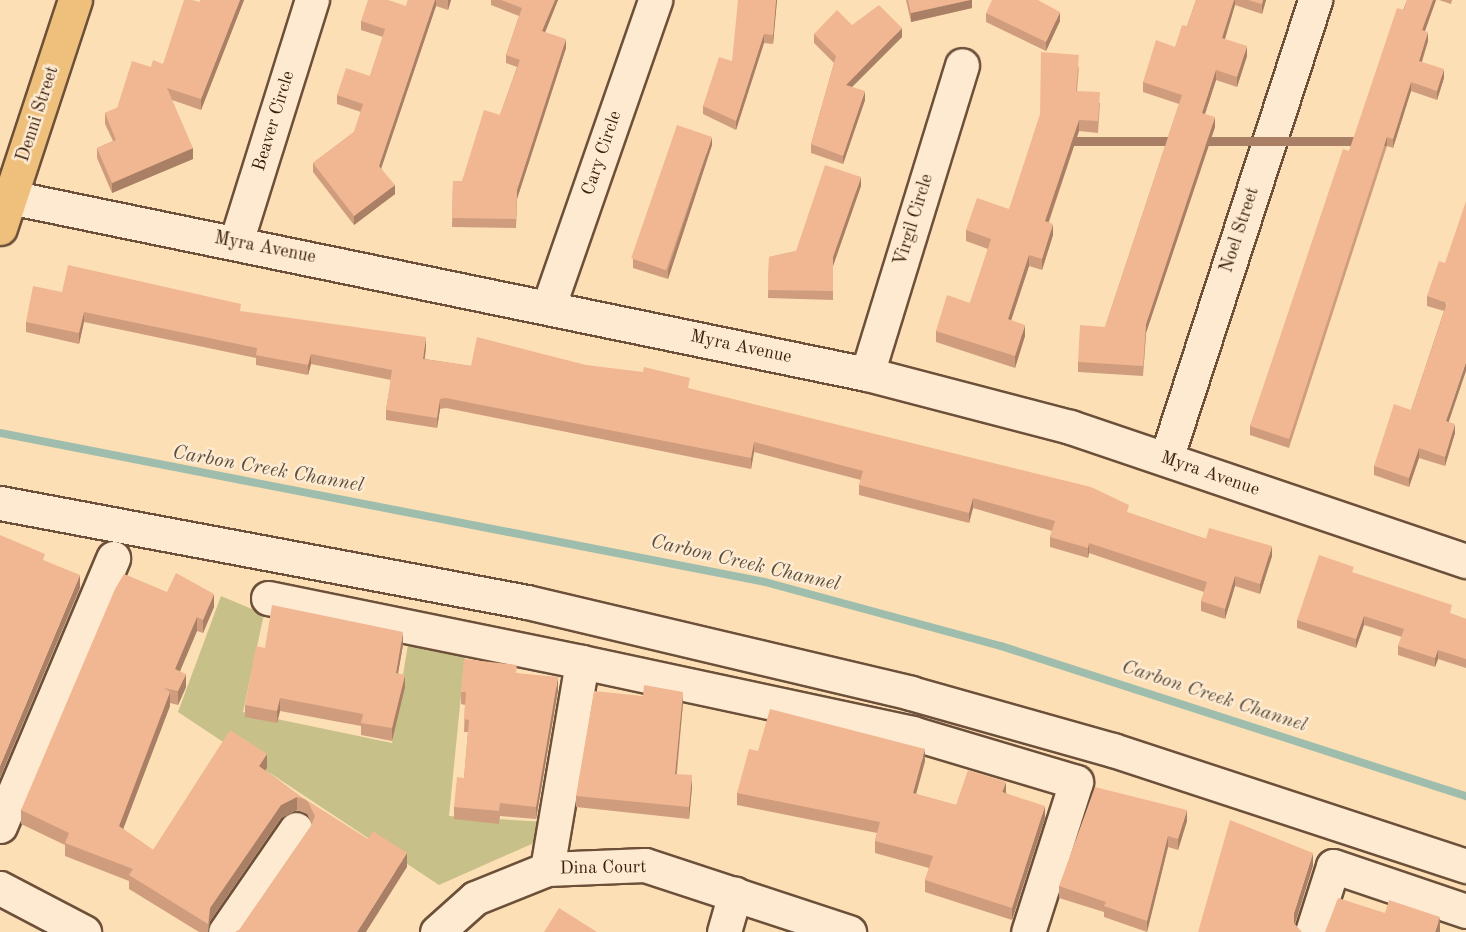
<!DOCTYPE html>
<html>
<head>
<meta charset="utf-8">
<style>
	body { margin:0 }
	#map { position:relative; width:1466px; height:932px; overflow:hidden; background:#fddfb6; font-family:"Old Standard TT",serif }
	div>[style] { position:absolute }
	.green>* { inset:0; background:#c7c089 }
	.stream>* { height:8px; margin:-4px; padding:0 4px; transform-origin:4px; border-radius:4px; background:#9fbdac }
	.roads { filter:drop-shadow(2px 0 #6c503a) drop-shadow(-2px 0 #6c503a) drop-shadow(0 2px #6c503a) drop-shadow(0 -2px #6c503a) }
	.minor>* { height:33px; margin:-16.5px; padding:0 16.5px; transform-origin:16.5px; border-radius:16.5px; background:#feead0 }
	.major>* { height:33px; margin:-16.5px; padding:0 16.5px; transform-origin:16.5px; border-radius:16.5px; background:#eec07b }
	.wall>* { inset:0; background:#cf9d7e }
	.shaded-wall>* { inset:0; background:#a98066; transform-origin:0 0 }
	.building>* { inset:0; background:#f1b792; transform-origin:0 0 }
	span { translate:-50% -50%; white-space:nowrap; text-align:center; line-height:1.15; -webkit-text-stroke:5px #feead0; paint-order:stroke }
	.street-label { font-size:18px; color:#3c2010 }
	.water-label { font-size:20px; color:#5a4f3f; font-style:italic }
</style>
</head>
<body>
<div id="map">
	<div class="green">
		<i style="clip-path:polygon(221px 596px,264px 614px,243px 712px,392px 743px,409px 638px,466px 645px,449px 816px,546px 822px,543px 839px,439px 885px,178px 712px)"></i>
	</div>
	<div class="stream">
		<i style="left:0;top:433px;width:779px;rotate:11.02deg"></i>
		<i style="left:765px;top:582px;width:245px;rotate:15.2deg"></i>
		<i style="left:1001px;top:646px;width:489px;rotate:17.9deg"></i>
	</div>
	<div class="roads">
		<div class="minor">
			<i style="left:0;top:195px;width:885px;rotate:11.67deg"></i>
			<i style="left:867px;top:374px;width:210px;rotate:14.6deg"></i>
			<i style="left:1070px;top:427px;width:418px;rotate:18.7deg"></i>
			<i style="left:236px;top:242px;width:254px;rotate:-72.6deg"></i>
			<i style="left:549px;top:305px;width:323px;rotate:-70.8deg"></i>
			<i style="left:867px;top:374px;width:323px;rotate:-72.9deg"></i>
			<i style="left:1166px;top:459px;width:483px;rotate:-72deg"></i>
			<i style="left:0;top:503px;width:536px;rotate:10.64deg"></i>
			<i style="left:527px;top:602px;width:395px;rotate:13.3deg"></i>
			<i style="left:911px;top:693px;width:210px;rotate:15.8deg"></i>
			<i style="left:1113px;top:750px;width:372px;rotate:18.2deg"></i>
			<i style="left:268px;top:598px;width:320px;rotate:11.5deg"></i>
			<i style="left:0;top:826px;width:291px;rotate:-67.1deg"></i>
			<i style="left:547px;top:869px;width:210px;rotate:-80.4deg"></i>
			<i style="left:582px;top:662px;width:338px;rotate:12.1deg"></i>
			<i style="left:912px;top:733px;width:171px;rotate:16.6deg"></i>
			<i style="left:1076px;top:782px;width:157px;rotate:107.7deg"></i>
			<i style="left:0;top:888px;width:95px;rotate:27.6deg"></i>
			<i style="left:225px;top:932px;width:125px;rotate:-55.4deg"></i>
			<i style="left:437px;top:932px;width:51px;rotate:-41.8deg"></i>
			<i style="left:475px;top:898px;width:78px;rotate:-21.9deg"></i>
			<i style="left:547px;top:869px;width:98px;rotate:-2.3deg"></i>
			<i style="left:645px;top:865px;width:215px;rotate:18.2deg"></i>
			<i style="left:724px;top:932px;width:40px;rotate:-74deg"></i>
			<i style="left:1312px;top:932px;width:69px;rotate:-72.3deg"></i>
			<i style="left:1333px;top:866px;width:140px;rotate:18.7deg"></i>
		</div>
		<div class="major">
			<i style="left:0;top:228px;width:240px;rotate:-71.8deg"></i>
		</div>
	</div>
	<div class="wall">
		<i style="clip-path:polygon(244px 0,201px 110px,172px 100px,193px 159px,112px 193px,97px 158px,97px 148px,113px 141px,105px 124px,105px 113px,117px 108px,151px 67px,163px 64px,200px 2px)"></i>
		<i style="clip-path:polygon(408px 0,451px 0,448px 10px,436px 6px,381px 168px,395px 194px,354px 225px,313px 172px,313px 163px,354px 132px,361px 112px,337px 104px,337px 95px,370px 76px,383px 37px,361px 30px,361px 21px,406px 6px)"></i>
		<i style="clip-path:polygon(491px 0,558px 0,545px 32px,566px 48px,517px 199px,516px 228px,452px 227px,453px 181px,462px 181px,500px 115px,517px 67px,506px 63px,506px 55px,519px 16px,491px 5px)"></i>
		<i style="clip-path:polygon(777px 0,773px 44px,764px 43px,736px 130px,703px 114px,703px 106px,732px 61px)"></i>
		<i style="clip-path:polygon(906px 0,972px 0,972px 8px,911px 22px)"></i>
		<i style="clip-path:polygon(1196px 0,1266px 0,1262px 14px,1235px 5px,1225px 39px,1247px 56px,1237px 87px,1216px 80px,1205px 114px,1215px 127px,1146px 333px,1143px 376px,1078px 372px,1078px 362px,1105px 327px,1179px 104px,1143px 92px,1143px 82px,1175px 47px,1187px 26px)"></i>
		<i style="clip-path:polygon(1407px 0,1436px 0,1425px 31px,1428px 41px,1422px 62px,1444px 78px,1437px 100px,1411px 91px,1393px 148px,1387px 146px,1289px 448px,1250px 435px,1250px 426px,1349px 151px)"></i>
		<i style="clip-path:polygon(1439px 0,1452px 0,1451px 4px)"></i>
		<i style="clip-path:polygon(986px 13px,1060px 21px,1046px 51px,986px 22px)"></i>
		<i style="clip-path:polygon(852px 25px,902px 37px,852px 87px,865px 100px,843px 164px,811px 153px,811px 144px,834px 63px,814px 43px,814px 34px)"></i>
		<i style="clip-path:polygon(1079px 66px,1077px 91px,1100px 103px,1098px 133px,1079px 131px,1049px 222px,1053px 235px,1042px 270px,1029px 266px,1011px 320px,1025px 336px,1015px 368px,936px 342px,936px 331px,970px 303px,988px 249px,966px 241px,966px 230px,1009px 209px)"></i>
		<i style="clip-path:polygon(712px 145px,668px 279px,633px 268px,633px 259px)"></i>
		<i style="clip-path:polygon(861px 186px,833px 266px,833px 300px,768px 298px,769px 257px,796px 251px)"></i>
		<i style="clip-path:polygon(1445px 263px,1449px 422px,1455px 433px,1445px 466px,1419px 458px,1409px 487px,1374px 475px,1374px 466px,1411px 410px,1444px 311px,1427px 306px,1427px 296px)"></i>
		<i style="clip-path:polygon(62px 292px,241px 312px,426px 347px,425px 359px,471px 366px,586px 365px,690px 389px,1129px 513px,1206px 539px,1272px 556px,1260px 594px,1235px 586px,1225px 619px,1201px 611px,1201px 601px,1204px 592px,1089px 553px,1088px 558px,1050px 547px,1050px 537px,1052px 531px,973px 508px,969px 523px,859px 495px,859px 485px,861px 480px,754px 452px,751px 469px,446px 408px,440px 409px,437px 428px,386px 420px,386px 410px,391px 380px,311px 364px,308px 375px,256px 365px,256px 358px,84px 322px,79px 344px,26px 332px,26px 322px)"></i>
		<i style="clip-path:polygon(1354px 573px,1452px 614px,1466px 619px,1466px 668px,1438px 659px,1435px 667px,1398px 655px,1398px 646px,1402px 637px,1364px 625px,1356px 648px,1297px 628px,1297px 620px)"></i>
		<i style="clip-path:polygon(167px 592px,214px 607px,203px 633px,197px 631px,180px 671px,186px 687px,178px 705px,170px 703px,170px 706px,123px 829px,153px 850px,267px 768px,265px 770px,297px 794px,407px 867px,240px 929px,311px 826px,312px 824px,307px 814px,297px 810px,281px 818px,210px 921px,208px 932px,199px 932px,129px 889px,129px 881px,65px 856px,65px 845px,21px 824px,21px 810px)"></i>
		<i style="clip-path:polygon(403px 645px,398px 673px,405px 687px,392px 741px,361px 735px,361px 726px,280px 711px,277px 723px,245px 717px,245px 705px,265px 648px)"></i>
		<i style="clip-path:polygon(517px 673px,558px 690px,536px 819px,500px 816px,499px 824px,454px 819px,454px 807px,464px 778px,468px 732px,464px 732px,465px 705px,461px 704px,461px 692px)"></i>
		<i style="clip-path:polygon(683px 703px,677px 774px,692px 787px,689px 819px,576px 807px,576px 796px)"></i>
		<i style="clip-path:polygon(758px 751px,925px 761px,916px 794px,956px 805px,1006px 793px,1045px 818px,1012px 920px,925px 892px,925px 880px,929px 868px,875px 853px,875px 841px,877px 833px,737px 805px,737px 793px)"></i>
		<i style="clip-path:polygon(1187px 821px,1178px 850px,1168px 847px,1147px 932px,1104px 917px,1104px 912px,1059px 898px,1059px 886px)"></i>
	</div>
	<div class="shaded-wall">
		<i style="clip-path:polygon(240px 0,244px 0,201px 110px,201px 99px)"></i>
		<i style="clip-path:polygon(435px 0,436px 0,436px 6px,379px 175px,379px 166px)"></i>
		<i style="clip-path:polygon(448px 0,451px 0,448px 10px)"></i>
		<i style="clip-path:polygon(555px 0,558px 0,542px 40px,542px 31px)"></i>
		<i style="clip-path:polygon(776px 0,777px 0,773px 44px,773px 35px)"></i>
		<i style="clip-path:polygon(970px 0,972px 0,972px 8px,911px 22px,911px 13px)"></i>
		<i style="clip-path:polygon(1234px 0,1235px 0,1235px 5px,1222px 48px,1222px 38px)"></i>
		<i style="clip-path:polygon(1263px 0,1266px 0,1262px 14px,1262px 4px)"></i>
		<i style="clip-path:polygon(1433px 0,1436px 0,1422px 39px,1422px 30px)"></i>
		<i style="clip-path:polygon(1060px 12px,1060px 21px,1046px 51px,1046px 42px)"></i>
		<i style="clip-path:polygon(902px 28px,902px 37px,846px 93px,846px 85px)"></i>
		<i style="clip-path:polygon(1428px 32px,1428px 41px,1419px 70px,1419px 61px)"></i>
		<i style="clip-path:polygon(764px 34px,764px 43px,736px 130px,736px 121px)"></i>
		<i style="clip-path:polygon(566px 39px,566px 48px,517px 199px,516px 228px,517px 190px)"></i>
		<i style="clip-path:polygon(1247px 46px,1247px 56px,1237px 87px,1237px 77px)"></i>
		<i style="clip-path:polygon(1444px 69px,1444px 78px,1437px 100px,1437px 91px)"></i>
		<i style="clip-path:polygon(1216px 70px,1216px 80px,1202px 123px,1202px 113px)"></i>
		<i style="clip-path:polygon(1411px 82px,1411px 91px,1393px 148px,1393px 139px)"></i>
		<i style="clip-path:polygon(865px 91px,865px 100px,843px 164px,843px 156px)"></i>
		<i style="clip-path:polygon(1215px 117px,1215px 127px,1146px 333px,1143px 376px,1146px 324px)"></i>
		<i style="clip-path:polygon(1079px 120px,1079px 131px,1045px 232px,1045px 221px)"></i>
		<i style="clip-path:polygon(712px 137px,712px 145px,668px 279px,668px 270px)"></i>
		<i style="left:1387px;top:137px;width:9px;height:318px;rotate:90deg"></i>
		<i style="clip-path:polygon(193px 148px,193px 159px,112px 193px,112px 183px)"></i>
		<i style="clip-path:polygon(861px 177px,861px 186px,833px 266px,833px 300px,833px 257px)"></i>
		<i style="clip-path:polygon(395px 185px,395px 194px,354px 225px,354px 216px)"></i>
		<i style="clip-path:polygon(1053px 224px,1053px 235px,1042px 270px,1042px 259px)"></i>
		<i style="clip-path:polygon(1029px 255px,1029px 266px,1008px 330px,1008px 319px)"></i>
		<i style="clip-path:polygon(84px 312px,84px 322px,79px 344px,79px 333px)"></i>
		<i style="clip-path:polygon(1025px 325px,1025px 336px,1015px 368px,1015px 356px)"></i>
		<i style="clip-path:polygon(426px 337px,426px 347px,423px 369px,423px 359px)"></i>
		<i style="clip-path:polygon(311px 354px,311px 364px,308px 375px,308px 365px)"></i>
		<i style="clip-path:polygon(1466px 362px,1466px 371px,1446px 430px,1446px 421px)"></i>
		<i style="clip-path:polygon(440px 399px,440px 409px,437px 428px,437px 418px)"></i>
		<i style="clip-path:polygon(1455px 424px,1455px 433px,1445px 466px,1445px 457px)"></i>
		<i style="clip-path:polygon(754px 442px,754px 452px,751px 469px,751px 458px)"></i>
		<i style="clip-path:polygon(1419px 448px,1419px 458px,1409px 487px,1409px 478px)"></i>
		<i style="clip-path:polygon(973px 498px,973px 508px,969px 523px,969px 513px)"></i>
		<i style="clip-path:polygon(1089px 543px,1089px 553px,1088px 558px,1088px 548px)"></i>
		<i style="clip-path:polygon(1272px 546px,1272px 556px,1260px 594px,1260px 584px)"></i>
		<i style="clip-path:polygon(80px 575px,80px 588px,0 778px,0 766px)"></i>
		<i style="clip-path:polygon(1235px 576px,1235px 586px,1225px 619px,1225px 609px)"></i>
		<i style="clip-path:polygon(214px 594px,214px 607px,203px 633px,203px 620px)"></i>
		<i style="clip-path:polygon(1364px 616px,1364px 625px,1356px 648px,1356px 639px)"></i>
		<i style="clip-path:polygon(197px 617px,197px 631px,175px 683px,175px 669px)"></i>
		<i style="clip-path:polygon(403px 632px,403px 645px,396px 685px,396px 673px)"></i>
		<i style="clip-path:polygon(1438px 650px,1438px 659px,1435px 667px,1435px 658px)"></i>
		<i style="clip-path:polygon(186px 674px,186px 687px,178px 705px,178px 691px)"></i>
		<i style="clip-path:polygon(405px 675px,405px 687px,392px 741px,392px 728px)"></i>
		<i style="clip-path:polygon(558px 677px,558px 690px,536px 819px,536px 807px)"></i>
		<i style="clip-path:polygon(170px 692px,170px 706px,119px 840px,119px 826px)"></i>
		<i style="clip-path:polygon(683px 692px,683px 703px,675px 785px,675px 774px)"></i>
		<i style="clip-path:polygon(280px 698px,280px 711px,277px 723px,277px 711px)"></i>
		<i style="clip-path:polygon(925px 749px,925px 761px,913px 805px,913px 793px)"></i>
		<i style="clip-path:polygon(267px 754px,267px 768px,259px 779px,259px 766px)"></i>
		<i style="clip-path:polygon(692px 775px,692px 787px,689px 819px,689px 807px)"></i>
		<i style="clip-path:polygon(1006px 782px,1006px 794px,1002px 792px)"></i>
		<i style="clip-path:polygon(297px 797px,297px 810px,281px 818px,210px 921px,208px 932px,210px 908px,281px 805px)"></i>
		<i style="clip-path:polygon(1045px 806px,1045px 818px,1012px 920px,1012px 908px)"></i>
		<i style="clip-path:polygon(1187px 810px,1187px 821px,1178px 850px,1178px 839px)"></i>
		<i style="clip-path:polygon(1168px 836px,1168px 847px,1147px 932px,1147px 921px)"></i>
		<i style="clip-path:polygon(407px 853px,407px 867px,366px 932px,357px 932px)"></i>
		<i style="clip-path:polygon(1313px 853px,1313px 866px,1294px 927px,1294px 913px)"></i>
		<i style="clip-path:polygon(1440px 917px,1440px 932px,1435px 932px)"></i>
	</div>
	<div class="building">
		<i style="clip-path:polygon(184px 0,192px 0,200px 2px,200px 0,240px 0,201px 99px,167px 88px,193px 148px,112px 183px,97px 148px,116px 140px,105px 113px,117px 108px,132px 61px,151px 67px,153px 60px,163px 64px)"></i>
		<i style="clip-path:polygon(368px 0,388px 0,406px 6px,408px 0,435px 0,379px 166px,395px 185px,354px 216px,313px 163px,354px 132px,363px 104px,337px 95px,346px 68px,370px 76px,385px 29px,361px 21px)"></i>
		<i style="clip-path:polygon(501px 0,555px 0,542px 31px,566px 39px,517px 190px,516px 219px,452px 218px,453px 181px,462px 181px,484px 110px,500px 115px,520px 60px,506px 55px,522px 8px)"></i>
		<i style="clip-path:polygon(738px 0,776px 0,773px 35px,764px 34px,736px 121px,703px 106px,719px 57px,732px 61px)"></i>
		<i style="clip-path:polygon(908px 0,970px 0,911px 13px)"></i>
		<i style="clip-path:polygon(992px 0,1038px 0,1060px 12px,1046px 42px,986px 13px)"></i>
		<i style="clip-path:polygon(1196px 0,1234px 0,1222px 38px,1247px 46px,1237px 77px,1216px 70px,1202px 113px,1215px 117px,1146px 324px,1143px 366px,1078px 362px,1080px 325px,1105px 327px,1182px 95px,1143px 82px,1156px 40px,1175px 47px,1182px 25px,1187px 26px)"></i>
		<i style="clip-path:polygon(1248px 0,1263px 0,1262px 4px)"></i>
		<i style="clip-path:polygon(1407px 0,1433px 0,1422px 30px,1428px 32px,1419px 61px,1444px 69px,1437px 91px,1411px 82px,1393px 139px,1387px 137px,1289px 439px,1250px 426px,1343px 149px,1349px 151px,1397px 8px,1404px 10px)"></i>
		<i style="clip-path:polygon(879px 5px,902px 28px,846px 85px,865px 91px,843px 156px,811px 144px,836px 56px,814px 34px,837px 10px,852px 25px)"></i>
		<i style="clip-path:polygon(1041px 52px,1079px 55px,1076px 91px,1100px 92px,1098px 121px,1079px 120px,1045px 221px,1053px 224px,1042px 259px,1029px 255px,1008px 319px,1025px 325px,1015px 356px,936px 331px,947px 295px,970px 303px,991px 239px,966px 230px,977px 198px,1009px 209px,1040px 114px)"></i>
		<i style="left:677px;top:125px;width:37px;height:141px;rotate:19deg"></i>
		<i style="clip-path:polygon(825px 165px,861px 177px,833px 257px,833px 291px,768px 290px,769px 257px,796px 251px)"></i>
		<i style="clip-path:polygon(1466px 201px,1466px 362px,1446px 421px,1455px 424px,1445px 457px,1419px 448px,1409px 478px,1374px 466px,1394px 404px,1411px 410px,1447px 303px,1427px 296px,1439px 261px,1445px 263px)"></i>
		<i style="clip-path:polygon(68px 265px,241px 304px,240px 311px,426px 337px,423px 359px,471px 366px,477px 337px,586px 365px,643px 372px,644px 367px,690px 378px,688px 388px,1091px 487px,1129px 505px,1127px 512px,1206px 539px,1209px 528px,1272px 546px,1260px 584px,1235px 576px,1225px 609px,1201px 601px,1207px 582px,1089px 543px,1088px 548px,1050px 537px,1055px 521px,973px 498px,969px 513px,859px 485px,863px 471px,754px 442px,751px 458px,446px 398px,440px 399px,437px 418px,386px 410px,392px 370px,311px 354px,308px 365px,256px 355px,257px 348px,84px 312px,79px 333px,26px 322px,33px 286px,62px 292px)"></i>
		<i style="clip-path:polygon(0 535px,45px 554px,43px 560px,80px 575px,0 766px)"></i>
		<i style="clip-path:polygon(1319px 555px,1354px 567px,1352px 572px,1452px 605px,1450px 613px,1466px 619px,1466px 659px,1438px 650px,1435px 658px,1398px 646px,1404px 629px,1364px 616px,1356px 639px,1297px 620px)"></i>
		<i style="clip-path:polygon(176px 573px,214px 594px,203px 620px,197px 617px,175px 669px,186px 674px,178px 691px,164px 688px,170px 692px,119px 826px,153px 850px,230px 730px,267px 754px,259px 766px,297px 794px,368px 839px,373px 831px,407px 853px,357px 932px,235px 932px,240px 929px,311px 826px,315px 816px,307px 800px,297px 797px,281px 805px,210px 908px,208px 924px,129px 875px,133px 869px,65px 843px,69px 833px,21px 810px,115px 589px,124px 574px,167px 592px)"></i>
		<i style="clip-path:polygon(272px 605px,403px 632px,396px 673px,405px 675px,392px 728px,361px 723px,363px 714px,280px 698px,277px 711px,245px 705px,256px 646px,265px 648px)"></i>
		<i style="clip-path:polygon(464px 659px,517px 665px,516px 673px,558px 677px,536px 807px,500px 803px,499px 811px,454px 807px,457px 777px,464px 778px,469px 720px,464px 719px,466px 692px,461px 692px)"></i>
		<i style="clip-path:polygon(644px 685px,683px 692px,675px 774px,692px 775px,689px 807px,576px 796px,594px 691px,643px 696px)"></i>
		<i style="clip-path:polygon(770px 709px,925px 749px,913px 793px,956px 805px,968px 770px,1006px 782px,1002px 792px,1045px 806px,1012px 908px,925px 880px,933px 856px,875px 841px,880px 822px,737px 793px,749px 749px,758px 751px)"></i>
		<i style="clip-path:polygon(1095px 787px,1187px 810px,1178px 839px,1168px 836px,1147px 921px,1104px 906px,1106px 902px,1059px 886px)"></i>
		<i style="clip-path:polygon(1230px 820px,1313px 853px,1294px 913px,1294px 923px,1302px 932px,1198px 932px)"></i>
		<i style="clip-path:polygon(1338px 898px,1385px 913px,1389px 900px,1440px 917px,1435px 932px,1324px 932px,1325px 932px)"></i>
		<i style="clip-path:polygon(559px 908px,597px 932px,544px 932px)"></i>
	</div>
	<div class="street-label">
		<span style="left:38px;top:114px;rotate:-72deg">Denni Street</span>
		<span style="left:274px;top:121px;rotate:-73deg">Beaver Circle</span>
		<span style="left:602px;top:153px;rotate:-71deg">Cary Circle</span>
		<span style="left:914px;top:220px;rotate:-73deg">Virgil Circle</span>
		<span style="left:1240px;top:230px;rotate:-72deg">Noel Street</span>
		<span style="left:265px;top:248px;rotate:11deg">Myra Avenue</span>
		<span style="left:741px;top:347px;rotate:12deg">Myra Avenue</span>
		<span style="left:1210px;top:474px;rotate:19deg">Myra Avenue</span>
		<span style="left:603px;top:868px;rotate:-1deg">Dina Court</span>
	</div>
	<div class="water-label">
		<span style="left:268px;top:470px;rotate:10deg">Carbon Creek Channel</span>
		<span style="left:745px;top:564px;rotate:13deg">Carbon Creek Channel</span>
		<span style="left:1214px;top:697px;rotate:18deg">Carbon Creek Channel</span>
	</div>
</div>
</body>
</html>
